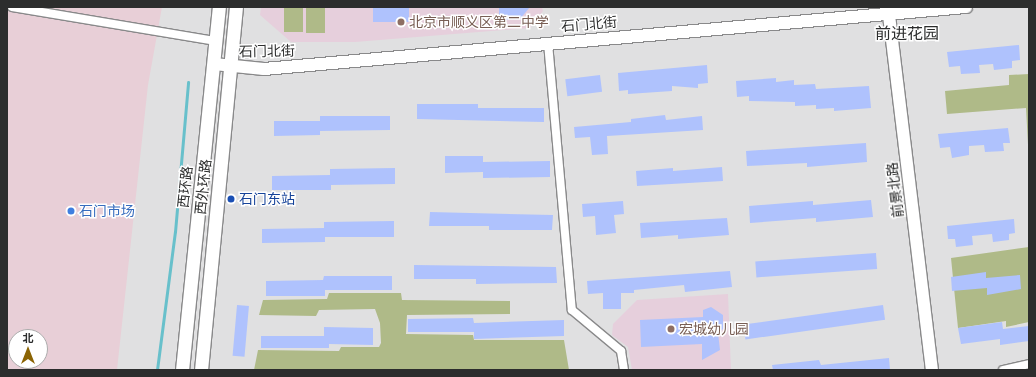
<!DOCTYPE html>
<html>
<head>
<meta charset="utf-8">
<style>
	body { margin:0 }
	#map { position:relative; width:1036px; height:377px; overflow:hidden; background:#e0e0e1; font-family:Barlow,"Noto Sans SC",sans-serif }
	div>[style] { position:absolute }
	.commercial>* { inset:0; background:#e8cfd7 }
	.education>* { inset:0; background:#e6cfdc }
	.green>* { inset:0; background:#afba88; transform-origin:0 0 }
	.stream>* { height:2.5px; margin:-1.25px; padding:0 1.25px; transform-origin:1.25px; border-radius:1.25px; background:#68c0cb }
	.building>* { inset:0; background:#afc2fd; transform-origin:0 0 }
	.roads { filter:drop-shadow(1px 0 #89898a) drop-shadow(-1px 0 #89898a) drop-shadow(0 1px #89898a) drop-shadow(0 -1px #89898a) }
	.street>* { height:8px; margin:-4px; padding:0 4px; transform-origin:4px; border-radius:4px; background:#fff }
	.secondary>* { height:12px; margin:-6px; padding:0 6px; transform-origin:6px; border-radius:6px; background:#fff }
	.primary>* { height:13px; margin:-6.5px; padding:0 6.5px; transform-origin:6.5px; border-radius:6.5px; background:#fff }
	.dots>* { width:11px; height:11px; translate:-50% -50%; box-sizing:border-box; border:2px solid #fff; border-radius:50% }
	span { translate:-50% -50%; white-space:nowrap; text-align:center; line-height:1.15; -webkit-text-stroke:3px #fff; paint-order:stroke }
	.education-label { font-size:14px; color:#785e54 }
	.left { translate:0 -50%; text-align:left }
	.street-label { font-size:14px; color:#2c2d2d }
	.transit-label { font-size:14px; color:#164399 }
	.shop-label { font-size:14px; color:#366cbe }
	.quarter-label { font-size:16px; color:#2c2d2d }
	.frame { position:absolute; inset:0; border:8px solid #2c2d2d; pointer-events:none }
	.north { position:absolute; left:8px; top:329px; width:40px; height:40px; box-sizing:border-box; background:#fff; border:1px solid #ababab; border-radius:50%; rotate:0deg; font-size:11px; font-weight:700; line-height:16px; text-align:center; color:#2c2d2d }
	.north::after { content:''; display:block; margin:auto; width:14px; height:18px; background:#8b6404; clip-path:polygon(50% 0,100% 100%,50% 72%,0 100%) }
</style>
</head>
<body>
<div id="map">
	<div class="commercial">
		<i style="clip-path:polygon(evenodd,7px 7px,162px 7px,148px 85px,117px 370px,7px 370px,7px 7px,16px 337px,40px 337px,40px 361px,16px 361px,16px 337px)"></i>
	</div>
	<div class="education">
		<i style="clip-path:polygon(261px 7px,542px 7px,543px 11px,530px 28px,355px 42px,291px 42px,260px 15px)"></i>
		<i style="clip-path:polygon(728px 294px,731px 370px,632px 370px,628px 347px,612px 335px,613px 324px,637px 300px)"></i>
	</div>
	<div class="green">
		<i style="left:284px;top:7px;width:19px;height:25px"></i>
		<i style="left:306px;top:7px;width:19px;height:26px"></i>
		<i style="clip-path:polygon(1029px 74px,1029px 163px,1026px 108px,947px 114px,945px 91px,1009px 85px,1009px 75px)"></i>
		<i style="clip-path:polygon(1029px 247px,1029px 322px,1006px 327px,1006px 321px,958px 328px,951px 258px)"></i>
		<i style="clip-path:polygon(329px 293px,401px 293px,402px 300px,510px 301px,510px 314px,407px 315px,406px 334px,473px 335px,474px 340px,564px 340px,569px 370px,254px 370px,258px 350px,339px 351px,341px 347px,379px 347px,381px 343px,380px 323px,375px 309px,319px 310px,316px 316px,259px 315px,263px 300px,327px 299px)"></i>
	</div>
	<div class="stream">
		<i style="left:157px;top:370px;width:139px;rotate:-82.6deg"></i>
		<i style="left:175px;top:232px;width:150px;rotate:-85deg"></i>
	</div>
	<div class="building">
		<i style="left:373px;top:7px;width:36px;height:15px"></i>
		<i style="clip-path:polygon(499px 7px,530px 7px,520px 19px,499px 20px)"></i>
		<i style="clip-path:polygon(1019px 45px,1020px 60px,1012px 61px,1012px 68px,994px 70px,993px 64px,979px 65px,980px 73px,961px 74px,960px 66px,949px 67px,947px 52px)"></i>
		<i style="clip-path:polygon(707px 65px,708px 83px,698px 84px,698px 88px,672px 86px,672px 91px,628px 94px,628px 90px,619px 91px,618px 73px)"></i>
		<i style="left:600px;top:75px;width:17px;height:35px;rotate:83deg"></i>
		<i style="clip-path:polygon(776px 78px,776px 82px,794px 80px,794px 85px,815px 84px,816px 89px,869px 86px,871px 108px,834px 111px,834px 108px,816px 109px,816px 105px,795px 106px,795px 102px,749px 101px,749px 96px,737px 97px,736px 81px)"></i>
		<i style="clip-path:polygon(417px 104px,478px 104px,478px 108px,544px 108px,544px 122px,417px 119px)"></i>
		<i style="clip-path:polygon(665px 115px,666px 120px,702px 116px,703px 130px,607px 136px,608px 154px,592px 155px,590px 137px,575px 138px,574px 127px,631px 122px,631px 119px)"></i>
		<i style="clip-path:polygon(320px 116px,390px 116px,390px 130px,320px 131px,320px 135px,274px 136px,274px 121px,320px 121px)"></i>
		<i style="clip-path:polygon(1008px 128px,1010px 143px,1003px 143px,1004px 151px,985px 152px,984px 145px,969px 146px,969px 155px,952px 158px,950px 147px,940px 148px,938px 134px)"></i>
		<i style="clip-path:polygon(866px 143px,867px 162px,807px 167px,807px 163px,747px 166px,746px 151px)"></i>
		<i style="clip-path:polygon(445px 156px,483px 156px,483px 162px,550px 161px,550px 177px,483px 178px,483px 172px,445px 173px)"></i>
		<i style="clip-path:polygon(722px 167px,723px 181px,637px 186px,636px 171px,673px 168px,673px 171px)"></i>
		<i style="clip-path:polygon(395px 168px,395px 184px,331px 185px,331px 190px,272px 190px,272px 176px,330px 175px,330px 169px)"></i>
		<i style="clip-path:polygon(871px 200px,873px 217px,816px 222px,816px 218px,750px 223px,749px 206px,813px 201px,813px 205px)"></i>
		<i style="clip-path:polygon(623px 201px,624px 214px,614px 215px,616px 233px,596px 235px,595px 216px,583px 217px,582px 204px)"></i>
		<i style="clip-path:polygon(430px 212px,553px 215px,552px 230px,489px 230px,489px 226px,429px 226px)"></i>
		<i style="clip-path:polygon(727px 218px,729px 235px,678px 239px,678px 235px,641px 238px,640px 223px)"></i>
		<i style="clip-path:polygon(1014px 219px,1015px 233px,1009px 234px,1009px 240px,993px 242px,992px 234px,972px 236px,973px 245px,956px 247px,955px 239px,948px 239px,947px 226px)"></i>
		<i style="clip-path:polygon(394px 221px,394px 237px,325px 237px,325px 242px,262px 243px,262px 229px,324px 228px,324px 222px)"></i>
		<i style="left:876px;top:253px;width:16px;height:121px;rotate:86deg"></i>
		<i style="clip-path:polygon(414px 265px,556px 267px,557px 283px,476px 284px,476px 279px,414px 279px)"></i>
		<i style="clip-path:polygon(730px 271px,732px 287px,685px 292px,684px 285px,634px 290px,634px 293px,621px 293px,621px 309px,603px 309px,603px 293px,588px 294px,587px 281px)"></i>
		<i style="clip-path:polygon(986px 272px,986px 278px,1020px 275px,1021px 289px,987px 295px,987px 288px,952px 291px,951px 277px)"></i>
		<i style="clip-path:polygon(324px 276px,392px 276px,392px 290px,325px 290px,325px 296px,266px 296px,266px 281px,323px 280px)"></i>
		<i style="left:237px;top:305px;width:12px;height:51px;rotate:5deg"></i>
		<i style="left:883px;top:305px;width:15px;height:141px;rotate:82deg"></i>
		<i style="clip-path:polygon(711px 307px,723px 315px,723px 329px,718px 333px,720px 350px,702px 360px,702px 344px,641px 347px,640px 320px,703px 317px,703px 310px)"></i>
		<i style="clip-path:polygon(473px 318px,474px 323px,564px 320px,564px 336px,474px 339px,474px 332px,408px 332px,408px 319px)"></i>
		<i style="clip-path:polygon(1002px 322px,1003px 329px,1029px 326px,1029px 341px,1000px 345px,1000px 339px,961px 344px,958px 328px)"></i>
		<i style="clip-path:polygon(324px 327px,373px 328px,373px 345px,329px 344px,329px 348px,261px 348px,261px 336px,324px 336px)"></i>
		<i style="clip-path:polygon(889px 358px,890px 370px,773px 370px,772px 365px,819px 360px,821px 365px)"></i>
	</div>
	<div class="roads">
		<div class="street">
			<i style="left:12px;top:7px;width:207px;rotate:9.5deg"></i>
			<i style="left:548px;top:43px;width:268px;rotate:84.9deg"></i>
			<i style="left:572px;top:310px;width:64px;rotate:39.9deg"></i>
			<i style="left:621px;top:351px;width:19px;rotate:81deg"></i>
			<i style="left:1003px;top:370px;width:27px;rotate:-13deg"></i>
		</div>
		<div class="secondary">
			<i style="left:888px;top:7px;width:366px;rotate:83.1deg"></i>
			<i style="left:214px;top:64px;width:50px;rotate:5.7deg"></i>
			<i style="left:264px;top:69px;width:705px;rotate:-5.05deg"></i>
		</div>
		<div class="primary">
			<i style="left:182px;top:370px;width:365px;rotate:-84.2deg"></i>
			<i style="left:201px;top:370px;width:365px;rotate:-84.5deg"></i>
		</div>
	</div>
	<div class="dots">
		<i style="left:401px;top:22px;background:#8d6e63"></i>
		<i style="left:231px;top:199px;background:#1a4fb4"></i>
		<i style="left:71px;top:211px;background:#3f7fe0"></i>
		<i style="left:671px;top:329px;background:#8d6e63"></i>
	</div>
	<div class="education-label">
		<span class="left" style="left:409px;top:22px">北京市顺义区第二中学</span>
		<span class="left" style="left:679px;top:329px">宏城幼儿园</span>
	</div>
	<div class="street-label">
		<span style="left:589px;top:24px;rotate:-5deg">石门北街</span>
		<span style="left:267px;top:51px;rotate:-1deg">石门北街</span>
		<span style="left:185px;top:187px;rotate:-84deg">西环路</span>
		<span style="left:203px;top:187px;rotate:-84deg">西外环路</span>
		<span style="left:895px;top:190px;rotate:-97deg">前景北路</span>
	</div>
	<div class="transit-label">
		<span class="left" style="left:239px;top:199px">石门东站</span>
	</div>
	<div class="shop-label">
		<span class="left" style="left:79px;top:211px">石门市场</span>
	</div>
	<div class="quarter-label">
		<span style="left:907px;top:33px">前进花园</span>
	</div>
	<div class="frame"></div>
	<div class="north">北</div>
</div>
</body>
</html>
